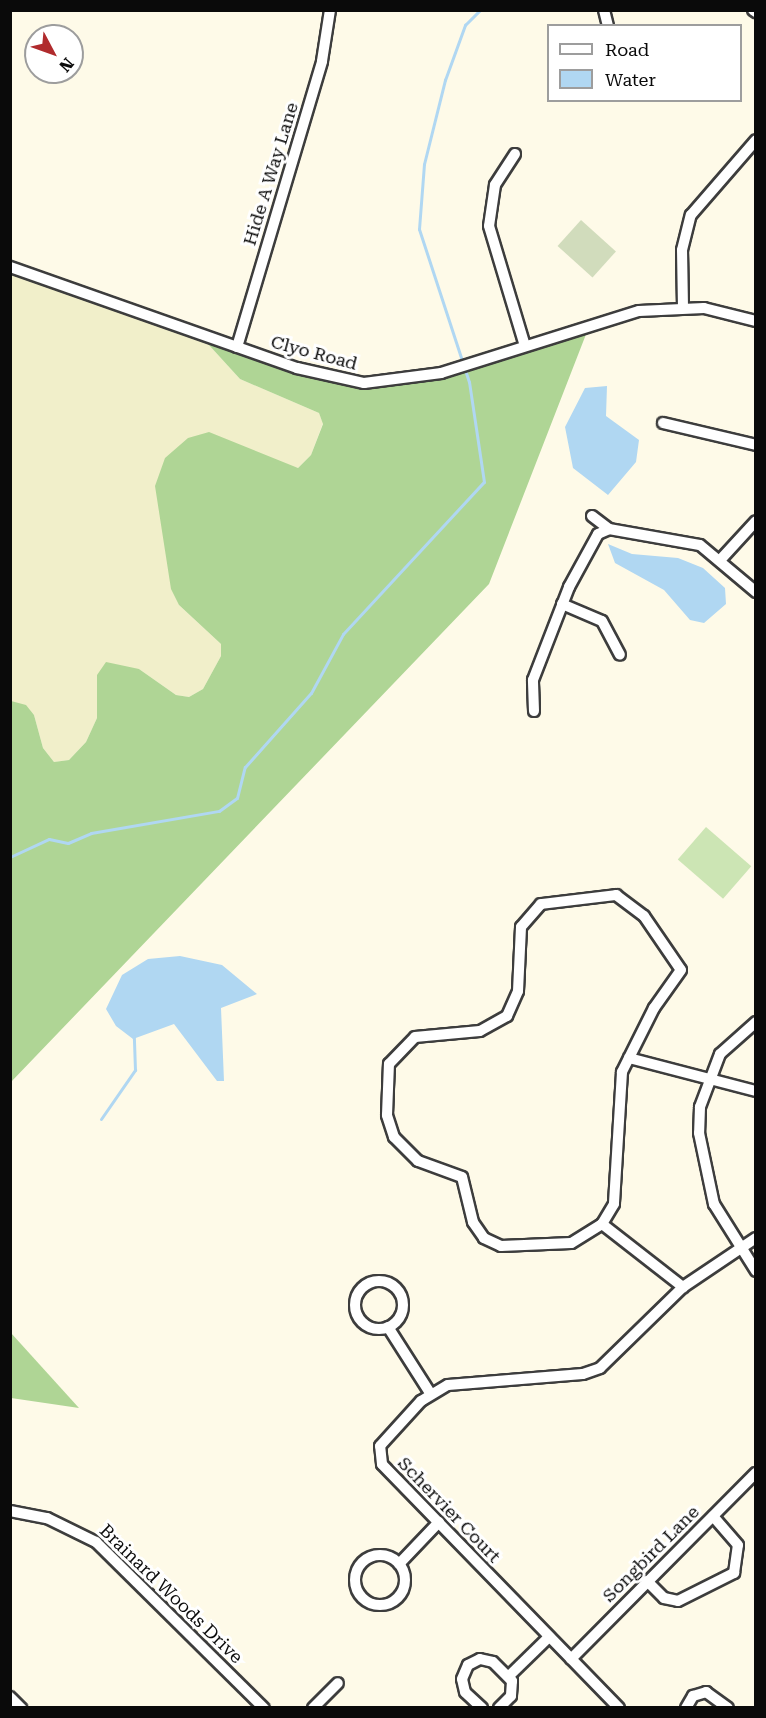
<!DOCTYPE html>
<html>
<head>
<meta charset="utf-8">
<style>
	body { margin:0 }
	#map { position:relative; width:766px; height:1718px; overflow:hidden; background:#fefae8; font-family:"Roboto Serif",serif }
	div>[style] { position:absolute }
	.farmland>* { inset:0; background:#f1efca }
	.green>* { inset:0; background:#cce5b4; transform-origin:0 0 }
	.forest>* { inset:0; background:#afd595 }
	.cemetery>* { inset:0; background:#d1dcbc; transform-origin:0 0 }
	.water>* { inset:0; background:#b0d7f2 }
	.stream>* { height:3px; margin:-1.5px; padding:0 1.5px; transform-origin:1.5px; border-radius:1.5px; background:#b0d7f2 }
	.roads { filter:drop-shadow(2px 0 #3d3d3d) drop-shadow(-2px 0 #3d3d3d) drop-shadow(0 2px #3d3d3d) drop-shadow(0 -2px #3d3d3d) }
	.minor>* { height:10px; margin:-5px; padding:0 5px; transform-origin:5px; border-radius:5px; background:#fff }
	.minor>.ring { margin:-5px; padding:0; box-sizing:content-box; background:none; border:10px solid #fff; border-radius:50% }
	span { translate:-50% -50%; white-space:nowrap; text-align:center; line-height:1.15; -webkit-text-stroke:6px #fff; paint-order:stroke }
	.street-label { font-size:18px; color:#0a0a0a }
	.frame { position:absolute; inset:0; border:12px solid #0a0a0a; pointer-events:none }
	.legend { position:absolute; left:547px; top:24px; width:195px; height:78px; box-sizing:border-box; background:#fff; border:2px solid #9d9d9d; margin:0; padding:8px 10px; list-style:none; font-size:18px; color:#0a0a0a }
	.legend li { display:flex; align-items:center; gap:12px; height:30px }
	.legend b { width:30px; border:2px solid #9d9d9d }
	.north { position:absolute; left:24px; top:24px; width:60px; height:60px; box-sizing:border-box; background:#fff; border:2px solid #9d9d9d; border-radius:50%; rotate:131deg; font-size:16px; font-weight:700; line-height:24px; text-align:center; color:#0a0a0a }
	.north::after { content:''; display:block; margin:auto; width:21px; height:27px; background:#b02b2d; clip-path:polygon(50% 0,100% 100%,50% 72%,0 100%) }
</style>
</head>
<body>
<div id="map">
	<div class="farmland">
		<i style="clip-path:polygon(11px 267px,198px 333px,240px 379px,319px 413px,323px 423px,311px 455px,298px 468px,282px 465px,179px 605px,221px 644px,221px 656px,203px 689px,189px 697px,176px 695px,139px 669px,97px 675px,97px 718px,86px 742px,69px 760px,54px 762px,43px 748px,34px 715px,11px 701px)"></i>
	</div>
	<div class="green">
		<i style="left:706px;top:827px;width:60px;height:43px;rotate:41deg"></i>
	</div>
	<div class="forest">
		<i style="clip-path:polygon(590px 324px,489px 584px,11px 1082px,11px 701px,26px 705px,34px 715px,43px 748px,54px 762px,69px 760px,86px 742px,97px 718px,97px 675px,106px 662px,139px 669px,176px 695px,189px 697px,203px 689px,221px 656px,221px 644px,179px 605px,171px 589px,155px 486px,165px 458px,188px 438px,209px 432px,298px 468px,311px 455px,323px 424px,319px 413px,240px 379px,198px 333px,297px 368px,390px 383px)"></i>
		<i style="clip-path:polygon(11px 1333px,79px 1408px,11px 1398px)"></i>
	</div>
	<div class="cemetery">
		<i style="left:581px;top:220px;width:47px;height:35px;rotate:42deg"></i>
	</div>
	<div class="water">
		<i style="clip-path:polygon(607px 386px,606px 416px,639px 440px,636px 462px,608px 495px,573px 468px,565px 427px,585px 388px)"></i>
		<i style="clip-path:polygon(608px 544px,632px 554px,678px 558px,703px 568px,725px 588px,726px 604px,704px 623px,690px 620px,664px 590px,615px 563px)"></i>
		<i style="clip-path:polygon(180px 956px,222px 965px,257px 994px,221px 1008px,224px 1081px,217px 1081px,174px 1024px,133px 1039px,116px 1026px,106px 1009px,122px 975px,148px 959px)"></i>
	</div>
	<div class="stream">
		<i style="left:10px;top:857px;width:43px;rotate:-24.8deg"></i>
		<i style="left:49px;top:839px;width:19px;rotate:12deg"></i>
		<i style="left:68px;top:843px;width:25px;rotate:-23deg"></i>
		<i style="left:91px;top:833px;width:130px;rotate:-9.8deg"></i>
		<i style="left:219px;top:811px;width:22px;rotate:-36deg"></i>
		<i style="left:237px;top:798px;width:32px;rotate:-76deg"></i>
		<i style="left:245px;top:767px;width:99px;rotate:-48.3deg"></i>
		<i style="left:311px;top:693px;width:67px;rotate:-61.5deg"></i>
		<i style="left:343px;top:634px;width:207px;rotate:-47.2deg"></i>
		<i style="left:484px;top:482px;width:101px;rotate:-98.5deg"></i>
		<i style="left:469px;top:382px;width:161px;rotate:-108.1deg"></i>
		<i style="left:419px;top:229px;width:65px;rotate:-85.6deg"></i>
		<i style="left:424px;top:164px;width:87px;rotate:-76deg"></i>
		<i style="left:445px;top:80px;width:59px;rotate:-70deg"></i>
		<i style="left:465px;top:25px;width:21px;rotate:-45deg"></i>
		<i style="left:101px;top:1119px;width:60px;rotate:-55.2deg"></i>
		<i style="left:135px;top:1070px;width:34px;rotate:-92deg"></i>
	</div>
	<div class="roads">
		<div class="minor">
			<i style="left:604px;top:10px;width:16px;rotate:76deg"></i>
			<i style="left:753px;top:10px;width:4px;rotate:34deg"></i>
			<i style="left:515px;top:154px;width:37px;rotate:123deg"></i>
			<i style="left:495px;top:185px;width:41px;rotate:98.3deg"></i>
			<i style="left:489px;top:226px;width:125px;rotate:73.3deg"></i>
			<i style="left:10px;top:267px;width:304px;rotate:19.4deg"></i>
			<i style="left:297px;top:368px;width:69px;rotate:12.6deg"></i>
			<i style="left:364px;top:383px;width:78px;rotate:-7.4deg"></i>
			<i style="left:441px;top:373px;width:207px;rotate:-17.4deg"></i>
			<i style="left:639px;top:311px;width:65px;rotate:-2.6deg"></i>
			<i style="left:704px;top:308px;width:54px;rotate:14deg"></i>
			<i style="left:683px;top:307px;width:57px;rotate:-91deg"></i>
			<i style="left:682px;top:250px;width:36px;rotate:-76deg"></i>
			<i style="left:691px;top:215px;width:99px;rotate:-49.1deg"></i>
			<i style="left:237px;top:347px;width:298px;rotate:-73.4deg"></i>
			<i style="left:322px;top:61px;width:52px;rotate:-81.1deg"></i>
			<i style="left:663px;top:423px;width:96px;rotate:13.3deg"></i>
			<i style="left:592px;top:516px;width:21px;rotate:37deg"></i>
			<i style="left:609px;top:529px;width:92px;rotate:10deg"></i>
			<i style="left:700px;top:545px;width:73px;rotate:40deg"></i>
			<i style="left:722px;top:558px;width:50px;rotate:-47.4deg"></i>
			<i style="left:562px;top:604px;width:43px;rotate:23deg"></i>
			<i style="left:602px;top:621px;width:38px;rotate:62deg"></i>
			<i style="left:534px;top:711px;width:31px;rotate:-92deg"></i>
			<i style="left:533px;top:680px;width:100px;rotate:-68.8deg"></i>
			<i style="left:569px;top:587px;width:60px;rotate:-61.3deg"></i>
			<i style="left:598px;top:534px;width:12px;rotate:-24deg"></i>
			<i style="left:616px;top:895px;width:35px;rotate:37deg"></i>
			<i style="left:644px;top:916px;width:65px;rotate:55.6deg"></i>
			<i style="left:681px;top:970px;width:47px;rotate:125.4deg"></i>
			<i style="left:654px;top:1008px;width:72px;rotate:116.6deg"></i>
			<i style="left:622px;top:1072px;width:132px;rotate:93.5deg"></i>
			<i style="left:614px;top:1204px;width:23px;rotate:121deg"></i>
			<i style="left:602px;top:1224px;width:36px;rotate:148deg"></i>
			<i style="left:571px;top:1243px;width:70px;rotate:177.5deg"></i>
			<i style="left:501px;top:1246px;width:19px;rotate:-155deg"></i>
			<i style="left:484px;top:1238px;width:19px;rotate:-125deg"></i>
			<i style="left:473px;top:1222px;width:46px;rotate:-103.7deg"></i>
			<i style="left:462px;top:1177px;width:47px;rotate:-160deg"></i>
			<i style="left:418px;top:1161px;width:34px;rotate:-135deg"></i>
			<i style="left:394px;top:1137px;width:23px;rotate:-108deg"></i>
			<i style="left:387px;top:1115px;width:51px;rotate:-87.8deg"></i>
			<i style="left:389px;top:1064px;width:37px;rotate:-46deg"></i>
			<i style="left:415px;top:1037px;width:65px;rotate:-5.3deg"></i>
			<i style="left:480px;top:1031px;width:31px;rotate:-29deg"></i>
			<i style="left:507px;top:1016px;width:27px;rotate:-66deg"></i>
			<i style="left:518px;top:991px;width:64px;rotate:-87.3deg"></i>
			<i style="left:521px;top:927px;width:30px;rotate:-49deg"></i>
			<i style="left:541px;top:904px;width:76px;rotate:-6.8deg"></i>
			<i style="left:756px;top:1022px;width:48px;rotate:138.4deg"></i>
			<i style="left:720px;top:1054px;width:57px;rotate:110.7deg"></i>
			<i style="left:700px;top:1107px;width:26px;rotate:92deg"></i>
			<i style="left:699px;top:1133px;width:73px;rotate:78.1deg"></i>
			<i style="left:714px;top:1204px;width:79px;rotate:57.9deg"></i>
			<i style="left:629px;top:1058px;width:131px;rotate:14.6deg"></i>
			<i style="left:602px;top:1224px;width:103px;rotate:37.9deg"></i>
			<i class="ring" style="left:355px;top:1281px;width:38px;height:38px"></i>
			<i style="left:388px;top:1327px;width:78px;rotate:57.5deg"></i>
			<i style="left:10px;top:1511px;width:38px;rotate:11deg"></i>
			<i style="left:47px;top:1518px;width:55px;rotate:26.1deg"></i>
			<i style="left:96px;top:1542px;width:236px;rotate:44.7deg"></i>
			<i class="ring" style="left:355px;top:1555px;width:40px;height:40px"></i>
			<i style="left:399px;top:1564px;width:58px;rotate:-46.4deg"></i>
			<i style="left:647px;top:1581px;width:24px;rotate:45deg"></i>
			<i style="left:664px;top:1598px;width:14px;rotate:12deg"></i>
			<i style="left:678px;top:1601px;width:63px;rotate:-26.6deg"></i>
			<i style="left:734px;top:1573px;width:28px;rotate:-82deg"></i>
			<i style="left:738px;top:1545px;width:38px;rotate:-131deg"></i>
			<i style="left:571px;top:1659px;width:262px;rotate:-45.2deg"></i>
			<i style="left:509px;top:1676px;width:56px;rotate:-44.3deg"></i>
			<i style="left:10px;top:1697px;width:16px;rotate:45deg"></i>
			<i style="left:313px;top:1708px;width:35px;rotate:-45deg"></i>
			<i style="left:482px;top:1708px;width:23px;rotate:-137deg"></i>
			<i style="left:465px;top:1692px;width:13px;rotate:-103deg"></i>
			<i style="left:462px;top:1679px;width:15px;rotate:-67deg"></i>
			<i style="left:468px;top:1665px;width:13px;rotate:-27deg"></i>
			<i style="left:480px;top:1659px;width:13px;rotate:13deg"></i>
			<i style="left:493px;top:1662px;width:27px;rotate:45deg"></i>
			<i style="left:512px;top:1681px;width:15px;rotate:94deg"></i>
			<i style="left:511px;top:1696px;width:17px;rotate:135deg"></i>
			<i style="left:619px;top:1708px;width:340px;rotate:-134.2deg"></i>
			<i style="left:382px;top:1464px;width:18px;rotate:-96deg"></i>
			<i style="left:380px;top:1446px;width:61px;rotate:-47.7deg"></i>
			<i style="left:421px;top:1401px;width:31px;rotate:-31deg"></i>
			<i style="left:448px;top:1385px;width:135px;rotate:-4.7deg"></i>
			<i style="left:583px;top:1374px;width:18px;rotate:-19deg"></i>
			<i style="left:600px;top:1368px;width:116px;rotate:-44.3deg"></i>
			<i style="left:683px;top:1287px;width:88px;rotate:-33.9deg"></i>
			<i style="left:686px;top:1708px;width:14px;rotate:-60deg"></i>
			<i style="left:693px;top:1696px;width:14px;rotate:-17deg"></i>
			<i style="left:706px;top:1692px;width:27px;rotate:36deg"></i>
		</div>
	</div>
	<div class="street-label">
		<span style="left:271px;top:174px;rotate:-73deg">Hide A Way Lane</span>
		<span style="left:314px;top:353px;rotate:15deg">Clyo Road</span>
		<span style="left:449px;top:1510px;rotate:46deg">Schervier Court</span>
		<span style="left:651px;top:1554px;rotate:-45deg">Songbird Lane</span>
		<span style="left:171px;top:1594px;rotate:44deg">Brainard Woods Drive</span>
	</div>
	<div class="frame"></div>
	<ul class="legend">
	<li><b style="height:8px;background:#fff"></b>Road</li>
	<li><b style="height:16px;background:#b0d7f2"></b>Water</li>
	</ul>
	<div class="north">N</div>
</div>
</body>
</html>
